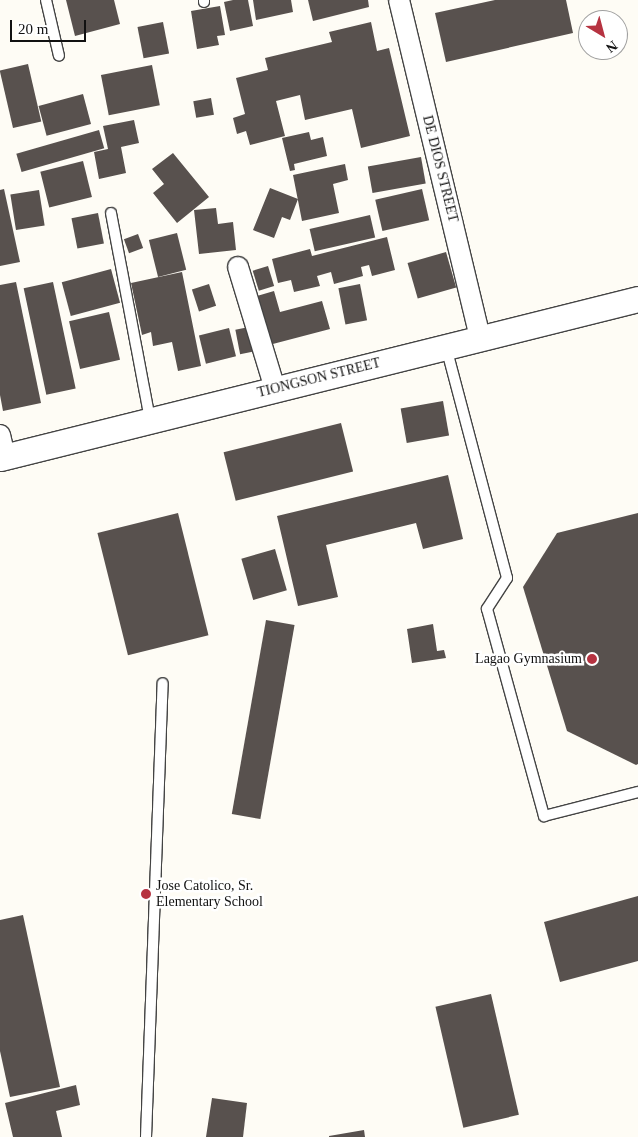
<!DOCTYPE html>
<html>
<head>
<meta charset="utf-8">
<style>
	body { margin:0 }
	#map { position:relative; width:638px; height:1137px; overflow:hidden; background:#fefcf5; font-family:Georgia,serif }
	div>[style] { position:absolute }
	.building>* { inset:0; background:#58514e; transform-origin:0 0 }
	.roads { filter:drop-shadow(1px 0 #444) drop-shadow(-1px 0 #444) drop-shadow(0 1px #444) drop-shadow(0 -1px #444) }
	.service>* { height:10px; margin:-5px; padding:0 5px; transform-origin:5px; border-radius:5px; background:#fff }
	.minor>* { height:20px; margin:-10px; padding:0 10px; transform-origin:10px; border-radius:10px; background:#fff }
	.tertiary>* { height:25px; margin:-12.5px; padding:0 12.5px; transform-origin:12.5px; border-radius:12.5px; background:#fff }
	.dots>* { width:14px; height:14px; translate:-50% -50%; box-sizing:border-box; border:2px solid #fff; border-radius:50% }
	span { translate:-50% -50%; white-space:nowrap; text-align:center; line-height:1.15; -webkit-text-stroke:5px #fff; paint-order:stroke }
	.street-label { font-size:14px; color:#111 }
	.poi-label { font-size:14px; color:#111 }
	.right { translate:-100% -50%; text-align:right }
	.left { translate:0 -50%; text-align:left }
	.north { position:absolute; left:578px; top:10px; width:50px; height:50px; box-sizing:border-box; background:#fff; border:1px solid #a0a0a0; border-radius:50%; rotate:143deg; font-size:14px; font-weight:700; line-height:20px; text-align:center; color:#111 }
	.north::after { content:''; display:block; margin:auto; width:18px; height:22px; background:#b63341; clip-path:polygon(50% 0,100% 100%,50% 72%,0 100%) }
	.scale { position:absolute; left:10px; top:20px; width:76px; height:22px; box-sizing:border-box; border:2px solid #111; border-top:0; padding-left:6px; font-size:15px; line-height:18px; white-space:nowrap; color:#111; -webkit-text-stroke:4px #fff; paint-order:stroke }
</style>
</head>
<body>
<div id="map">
	<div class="building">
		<i style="clip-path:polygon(66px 0,114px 0,120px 24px,75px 36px)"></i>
		<i style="clip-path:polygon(233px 0,248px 0,253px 26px,230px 31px,224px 2px)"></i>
		<i style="clip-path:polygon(253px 0,291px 0,293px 12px,256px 20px)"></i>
		<i style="clip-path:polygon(308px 0,368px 0,369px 7px,313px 21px)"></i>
		<i style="clip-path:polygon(495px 0,566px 0,573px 33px,446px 62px,435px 13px)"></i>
		<i style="clip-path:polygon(220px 6px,225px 35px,217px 36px,219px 45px,197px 49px,191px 11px)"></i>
		<i style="left:163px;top:22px;width:32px;height:26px;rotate:79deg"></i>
		<i style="clip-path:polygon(371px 22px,377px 51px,389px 48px,410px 136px,361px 148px,352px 109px,305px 120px,300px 95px,276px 101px,285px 136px,250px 145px,246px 131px,237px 134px,233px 118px,245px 114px,236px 78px,268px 70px,265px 58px,332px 42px,329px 32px)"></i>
		<i style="left:28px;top:64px;width:59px;height:29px;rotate:77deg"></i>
		<i style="left:152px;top:65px;width:41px;height:52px;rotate:79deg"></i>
		<i style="left:83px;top:94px;width:31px;height:46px;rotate:75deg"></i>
		<i style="left:211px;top:98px;width:17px;height:18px;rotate:80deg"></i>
		<i style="clip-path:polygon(134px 120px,139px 143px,121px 147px,126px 173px,99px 179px,94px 152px,108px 149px,103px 126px)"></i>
		<i style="left:99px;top:130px;width:19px;height:86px;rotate:74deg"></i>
		<i style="clip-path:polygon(309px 132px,311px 140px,323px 137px,327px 156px,294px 164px,295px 170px,290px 171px,282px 138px)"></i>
		<i style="clip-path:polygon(173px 153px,209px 197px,177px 223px,153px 193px,164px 184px,152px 169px)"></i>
		<i style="left:421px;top:157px;width:27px;height:54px;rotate:80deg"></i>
		<i style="left:83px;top:161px;width:37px;height:44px;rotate:76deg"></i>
		<i style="clip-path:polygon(345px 164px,348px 180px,333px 184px,339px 213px,302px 221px,293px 175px)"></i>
		<i style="clip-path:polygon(270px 188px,298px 199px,290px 220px,282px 217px,274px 238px,253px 230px)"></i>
		<i style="clip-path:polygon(4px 189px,20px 262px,0 266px,0 190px)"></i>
		<i style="left:422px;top:189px;width:32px;height:48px;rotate:77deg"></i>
		<i style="left:39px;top:190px;width:36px;height:29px;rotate:81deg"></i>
		<i style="clip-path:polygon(216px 208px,218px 224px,233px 222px,236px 250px,199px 254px,194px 210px)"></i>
		<i style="left:98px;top:213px;width:31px;height:27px;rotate:79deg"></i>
		<i style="left:370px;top:215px;width:23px;height:62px;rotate:77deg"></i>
		<i style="left:177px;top:233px;width:38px;height:29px;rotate:76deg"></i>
		<i style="left:138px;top:234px;width:15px;height:15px;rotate:70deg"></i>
		<i style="clip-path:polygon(387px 237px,395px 270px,372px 276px,369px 265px,361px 267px,363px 276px,334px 284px,331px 272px,317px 276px,320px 286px,294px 292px,291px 280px,278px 283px,272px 259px,310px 249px,312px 256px)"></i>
		<i style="left:446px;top:252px;width:37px;height:40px;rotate:74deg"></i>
		<i style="left:268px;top:266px;width:21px;height:16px;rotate:73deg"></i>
		<i style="left:111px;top:269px;width:35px;height:51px;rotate:75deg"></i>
		<i style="clip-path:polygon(182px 272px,201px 366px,178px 371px,172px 342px,153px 346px,151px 332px,142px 335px,131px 283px)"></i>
		<i style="clip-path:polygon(16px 282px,41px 403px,3px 411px,0 395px,0 285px)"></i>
		<i style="left:53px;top:282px;width:109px;height:30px;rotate:78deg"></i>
		<i style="left:209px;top:284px;width:23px;height:18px;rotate:72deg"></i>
		<i style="left:360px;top:284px;width:37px;height:22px;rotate:79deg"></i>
		<i style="clip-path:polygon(274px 291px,280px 312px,322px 301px,330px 329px,269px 345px,257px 296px)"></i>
		<i style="left:109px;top:312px;width:49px;height:41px;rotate:77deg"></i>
		<i style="left:254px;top:326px;width:25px;height:19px;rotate:79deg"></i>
		<i style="left:229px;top:328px;width:29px;height:31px;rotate:76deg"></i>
		<i style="left:443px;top:401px;width:35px;height:43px;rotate:80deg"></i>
		<i style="left:341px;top:423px;width:50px;height:121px;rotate:76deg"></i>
		<i style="clip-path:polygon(448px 475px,463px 539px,423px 549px,416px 523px,326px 545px,338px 597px,298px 606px,277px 516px)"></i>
		<i style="left:178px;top:513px;width:126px;height:83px;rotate:76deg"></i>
		<i style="clip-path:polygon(638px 513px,638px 764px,636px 765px,567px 731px,523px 587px,557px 533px)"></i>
		<i style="left:275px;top:549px;width:43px;height:35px;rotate:74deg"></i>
		<i style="left:266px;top:620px;width:29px;height:197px;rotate:10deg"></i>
		<i style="clip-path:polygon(433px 624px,437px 651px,444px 650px,446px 658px,412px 663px,407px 629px)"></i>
		<i style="clip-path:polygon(638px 896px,638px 961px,560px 982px,544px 922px)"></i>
		<i style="clip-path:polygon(23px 915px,60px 1087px,10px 1097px,0 1051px,0 920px)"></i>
		<i style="left:491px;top:994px;width:124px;height:57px;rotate:77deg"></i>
		<i style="clip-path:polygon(76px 1085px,80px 1105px,56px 1111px,62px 1137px,13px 1137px,5px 1103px)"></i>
		<i style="clip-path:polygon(212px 1098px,247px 1103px,243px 1137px,206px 1137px)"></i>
		<i style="clip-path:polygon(364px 1130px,365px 1137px,329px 1137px,329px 1136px)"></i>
	</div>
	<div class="roads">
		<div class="service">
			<i style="left:46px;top:0;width:57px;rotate:76.9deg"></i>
			<i style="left:204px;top:0;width:2px;rotate:90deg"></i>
			<i style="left:111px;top:213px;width:211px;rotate:79.3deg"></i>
			<i style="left:446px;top:347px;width:239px;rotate:75.2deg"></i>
			<i style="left:507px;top:578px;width:37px;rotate:123deg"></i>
			<i style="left:487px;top:609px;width:215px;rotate:74.6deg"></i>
			<i style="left:544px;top:816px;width:97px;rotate:-14.3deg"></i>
			<i style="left:146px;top:1137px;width:454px;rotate:-87.9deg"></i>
		</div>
		<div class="minor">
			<i style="left:399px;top:0;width:347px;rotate:76.5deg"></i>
			<i style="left:238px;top:267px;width:127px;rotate:73.1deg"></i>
			<i style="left:0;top:435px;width:23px;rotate:77deg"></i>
		</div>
		<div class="tertiary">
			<i style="left:0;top:458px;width:658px;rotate:-13.99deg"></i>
		</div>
	</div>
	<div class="dots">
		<i style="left:592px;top:659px;background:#b63341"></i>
		<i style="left:146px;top:894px;background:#b63341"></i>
	</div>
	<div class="street-label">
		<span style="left:440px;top:169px;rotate:76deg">DE DIOS STREET</span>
		<span style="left:319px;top:378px;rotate:-14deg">TIONGSON STREET</span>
	</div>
	<div class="poi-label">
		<span class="right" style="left:582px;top:659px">Lagao Gymnasium</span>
		<span class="left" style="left:156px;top:894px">Jose Catolico, Sr.<br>Elementary School</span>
	</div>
	<div class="north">N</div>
	<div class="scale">20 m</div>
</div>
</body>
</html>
